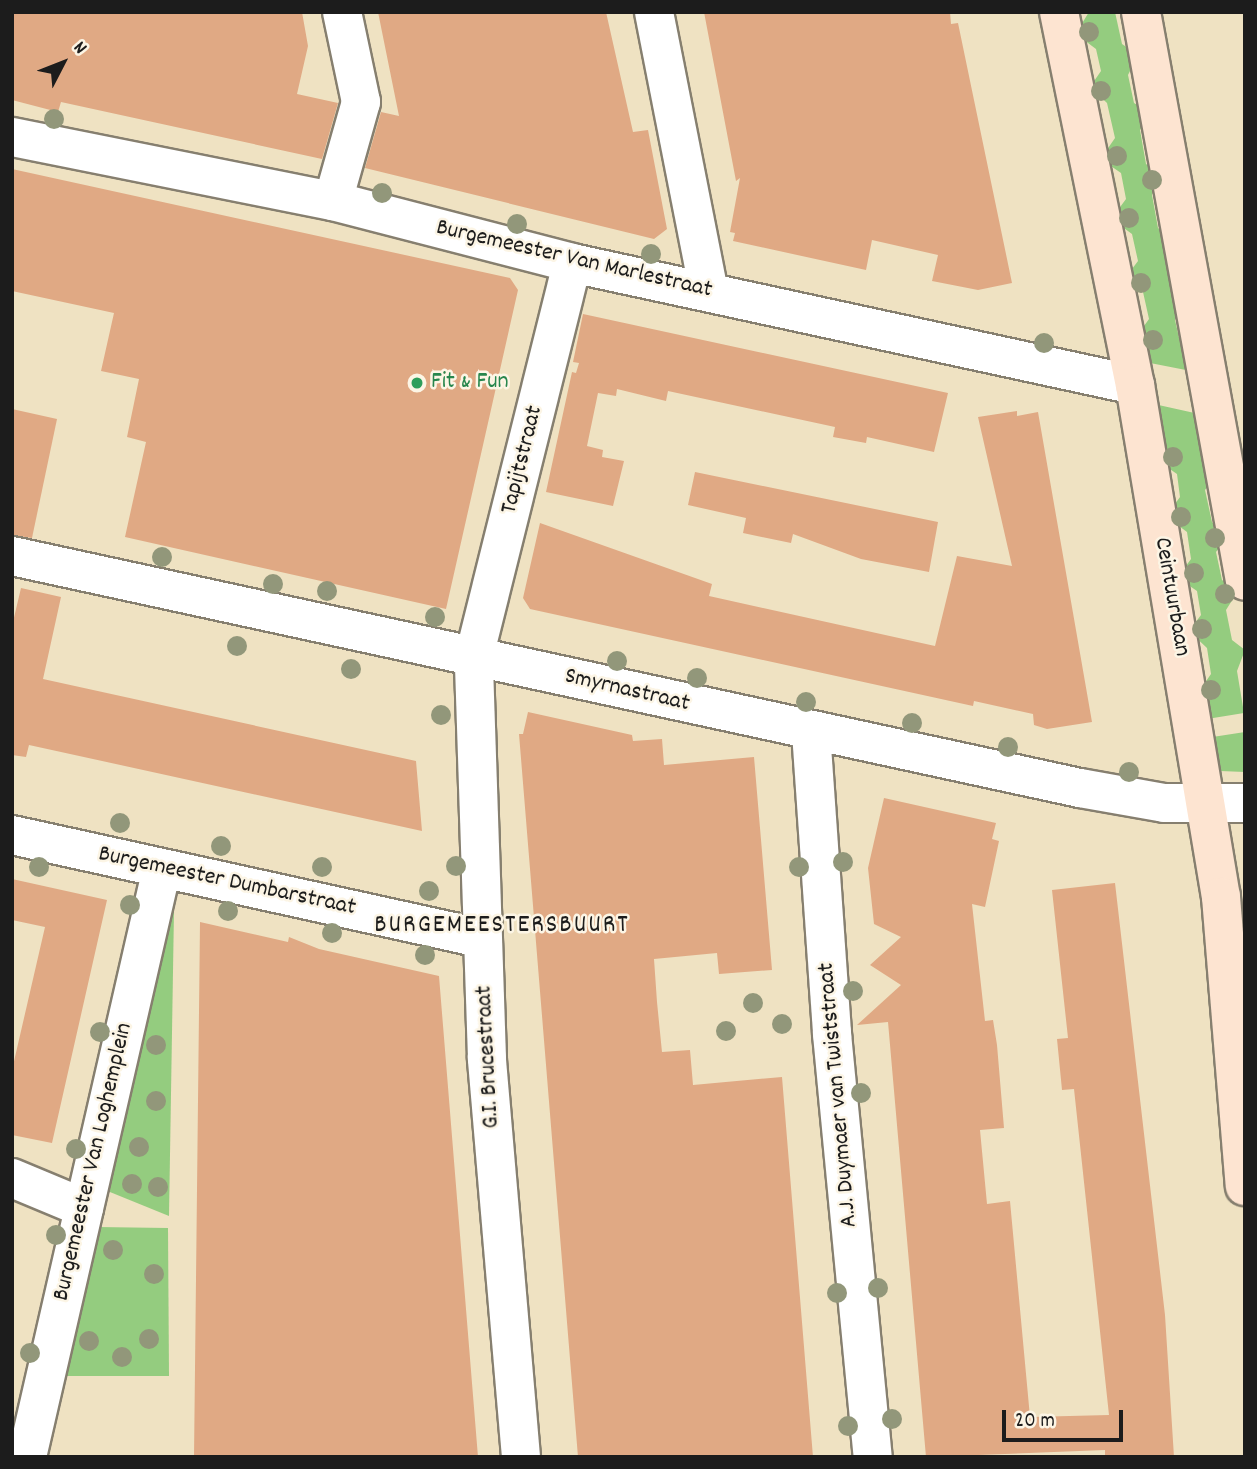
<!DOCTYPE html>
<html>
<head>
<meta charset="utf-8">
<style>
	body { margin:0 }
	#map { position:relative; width:1257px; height:1469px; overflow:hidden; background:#efe2c2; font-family:Dekko,sans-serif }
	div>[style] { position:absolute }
	.green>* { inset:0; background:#94cc7f }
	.building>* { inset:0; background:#e0a984 }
	.roads { filter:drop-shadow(2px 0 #867f6f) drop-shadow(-2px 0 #867f6f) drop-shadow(0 2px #867f6f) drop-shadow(0 -2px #867f6f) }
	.street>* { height:38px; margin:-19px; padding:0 19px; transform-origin:19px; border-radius:19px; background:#fff }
	.secondary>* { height:38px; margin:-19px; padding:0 19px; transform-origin:19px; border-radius:19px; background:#fde4d1 }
	.trees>* { width:20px; height:20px; margin:-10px; border-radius:50%; background:#92977a }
	.dots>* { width:19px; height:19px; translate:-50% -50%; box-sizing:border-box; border:4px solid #fcf5e5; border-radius:50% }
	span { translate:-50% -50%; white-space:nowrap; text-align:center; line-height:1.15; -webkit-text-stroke:5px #fcf5e5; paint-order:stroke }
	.street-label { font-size:24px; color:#1c1c1c }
	.leisure-label { font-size:24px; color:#27864d }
	.left { translate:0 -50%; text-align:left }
	.neighbourhood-label { font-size:26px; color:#1c1c1c; letter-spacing:2px }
	.frame { position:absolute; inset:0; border:14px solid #1c1c1c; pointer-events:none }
	.north { position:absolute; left:28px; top:28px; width:70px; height:70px; -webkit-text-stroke:5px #fcf5e5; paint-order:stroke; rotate:48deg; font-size:19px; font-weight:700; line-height:28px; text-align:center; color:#1c1c1c }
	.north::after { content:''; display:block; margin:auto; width:24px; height:32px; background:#1c1c1c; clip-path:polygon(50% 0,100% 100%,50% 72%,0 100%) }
	.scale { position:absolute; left:1002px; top:1410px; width:121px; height:32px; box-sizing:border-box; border:4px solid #1c1c1c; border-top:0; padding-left:9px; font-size:21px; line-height:24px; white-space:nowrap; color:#1c1c1c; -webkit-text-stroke:5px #fcf5e5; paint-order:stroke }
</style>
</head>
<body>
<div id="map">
	<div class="green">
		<i style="clip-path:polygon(1089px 12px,1115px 12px,1122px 44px,1138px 55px,1128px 75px,1134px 103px,1151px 113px,1140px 130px,1146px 164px,1161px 174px,1152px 195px,1158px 228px,1175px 242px,1164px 254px,1171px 291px,1185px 300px,1175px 320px,1181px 346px,1193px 355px,1196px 372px,1145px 362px,1139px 333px,1149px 319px,1143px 292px,1126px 277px,1138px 261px,1132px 234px,1117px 223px,1115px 214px,1126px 199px,1121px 173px,1105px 162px,1104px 154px,1115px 138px,1107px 103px,1090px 87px,1101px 71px,1096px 49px,1080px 37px,1078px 30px)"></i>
		<i style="clip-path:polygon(1154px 404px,1208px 416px,1216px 475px,1205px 490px,1212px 522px,1228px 536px,1216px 552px,1222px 580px,1238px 591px,1226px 610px,1232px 640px,1245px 650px,1237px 671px,1244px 713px,1207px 719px,1202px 687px,1211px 674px,1207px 648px,1189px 631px,1201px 615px,1197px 591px,1181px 580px,1180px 574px,1191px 559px,1187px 532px,1171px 520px,1169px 512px,1180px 497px,1177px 474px,1161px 463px)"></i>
		<i style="clip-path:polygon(1245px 732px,1245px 772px,1220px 771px,1206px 738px)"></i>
		<i style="clip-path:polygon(168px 910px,174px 910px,169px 1216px,105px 1190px)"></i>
		<i style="clip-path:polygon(97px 1227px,168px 1228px,169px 1376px,64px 1376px)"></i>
	</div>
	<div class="building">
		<i style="clip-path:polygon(12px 12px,302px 12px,308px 46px,297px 94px,338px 103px,322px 159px,61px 102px,58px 112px,12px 100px)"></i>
		<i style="clip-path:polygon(378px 12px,606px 12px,633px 132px,648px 130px,667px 229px,654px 239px,365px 168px,381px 112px,399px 116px)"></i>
		<i style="clip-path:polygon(704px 12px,950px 12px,951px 24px,958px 23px,1012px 283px,978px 290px,932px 281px,938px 255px,872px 240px,866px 270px,733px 241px,735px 233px,730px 232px,740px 178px,736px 181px)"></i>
		<i style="clip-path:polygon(12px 169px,510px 278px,518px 290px,446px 609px,125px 537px,146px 442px,127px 437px,139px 379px,101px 371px,114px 313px,12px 291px)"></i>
		<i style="clip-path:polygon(583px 314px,948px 393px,934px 452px,867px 437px,866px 443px,833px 437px,835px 427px,668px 391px,666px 401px,617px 389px,616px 396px,598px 393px,587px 446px,603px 450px,602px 457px,624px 461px,613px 506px,546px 492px,572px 372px,576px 373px,579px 363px,573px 362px)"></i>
		<i style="clip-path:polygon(12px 409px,57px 419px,32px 538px,12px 535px)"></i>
		<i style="clip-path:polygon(1017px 411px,1017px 416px,1038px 412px,1092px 722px,1047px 729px,1034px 725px,1033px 714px,974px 701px,973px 706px,530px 609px,523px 598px,540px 523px,712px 584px,709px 596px,935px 646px,957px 556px,1012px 566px,978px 417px)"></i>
		<i style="clip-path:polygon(695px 472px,938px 522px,929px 572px,861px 559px,793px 534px,791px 543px,743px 533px,746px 518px,688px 505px)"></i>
		<i style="clip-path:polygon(21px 588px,61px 597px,43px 679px,416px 761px,422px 831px,29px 745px,26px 757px,12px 755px,12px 626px)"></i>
		<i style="clip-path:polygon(528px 712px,632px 735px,633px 741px,662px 739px,664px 765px,754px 757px,772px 970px,719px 974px,717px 953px,654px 959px,657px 1002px,662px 1052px,690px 1050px,693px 1085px,782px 1077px,813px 1457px,578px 1457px,519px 734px,523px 734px)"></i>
		<i style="clip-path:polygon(884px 798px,996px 823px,992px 839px,999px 841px,985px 907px,972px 904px,985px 1021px,993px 1020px,997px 1045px,1004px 1128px,980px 1130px,987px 1204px,1010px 1201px,1030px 1417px,1109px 1415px,1074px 1089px,1062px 1090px,1057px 1039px,1068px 1038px,1052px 890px,1115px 883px,1165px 1315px,1174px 1457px,1105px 1457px,1105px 1450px,926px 1457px,888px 1022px,857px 1025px,901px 985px,870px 965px,901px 937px,874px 924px,868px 868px)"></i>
		<i style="clip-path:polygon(12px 879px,107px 900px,52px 1143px,12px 1135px,12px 1070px,45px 927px,12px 920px)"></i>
		<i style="clip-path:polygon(200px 922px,288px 942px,289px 937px,319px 949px,439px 976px,478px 1457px,194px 1457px)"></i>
	</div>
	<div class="roads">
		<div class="street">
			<i style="left:654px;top:12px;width:285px;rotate:78.9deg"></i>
			<i style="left:12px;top:137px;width:327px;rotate:11.3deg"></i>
			<i style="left:333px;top:201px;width:247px;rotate:14.5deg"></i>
			<i style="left:572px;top:263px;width:576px;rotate:12.23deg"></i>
			<i style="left:333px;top:201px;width:103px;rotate:-74.2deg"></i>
			<i style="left:361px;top:102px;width:92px;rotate:-101.9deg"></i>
			<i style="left:12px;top:556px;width:1093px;rotate:12.26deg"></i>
			<i style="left:1080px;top:788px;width:85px;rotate:10.1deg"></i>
			<i style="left:1164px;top:803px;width:81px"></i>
			<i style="left:811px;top:732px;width:303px;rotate:86deg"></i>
			<i style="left:832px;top:1034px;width:425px;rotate:84.5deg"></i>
			<i style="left:12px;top:835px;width:481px;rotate:12.4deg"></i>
			<i style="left:12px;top:1178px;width:78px;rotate:22.6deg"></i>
			<i style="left:27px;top:1457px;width:604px;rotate:-77.09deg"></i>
			<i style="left:521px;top:1457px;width:400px;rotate:-94.9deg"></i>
			<i style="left:487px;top:1058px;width:401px;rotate:-91.9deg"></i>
			<i style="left:474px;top:657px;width:406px;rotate:-76deg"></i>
		</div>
		<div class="secondary">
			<i style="left:1059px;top:12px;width:381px;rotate:78.5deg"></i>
			<i style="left:1135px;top:385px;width:519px;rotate:80.47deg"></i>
			<i style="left:1221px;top:897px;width:290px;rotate:85.3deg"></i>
			<i style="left:1141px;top:12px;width:578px;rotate:79.64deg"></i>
		</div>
	</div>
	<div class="trees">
		<i style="left:1089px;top:32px"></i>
		<i style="left:1101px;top:91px"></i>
		<i style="left:54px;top:119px"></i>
		<i style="left:1117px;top:156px"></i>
		<i style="left:1152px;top:180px"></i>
		<i style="left:382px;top:193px"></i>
		<i style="left:1129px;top:218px"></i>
		<i style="left:517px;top:224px"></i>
		<i style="left:651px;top:254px"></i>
		<i style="left:1141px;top:283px"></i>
		<i style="left:1153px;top:340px"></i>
		<i style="left:1044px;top:343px"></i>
		<i style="left:1173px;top:457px"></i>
		<i style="left:1181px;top:517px"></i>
		<i style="left:1215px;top:538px"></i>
		<i style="left:162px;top:557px"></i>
		<i style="left:1194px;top:573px"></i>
		<i style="left:273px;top:584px"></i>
		<i style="left:327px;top:591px"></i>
		<i style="left:1225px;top:594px"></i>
		<i style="left:435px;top:617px"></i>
		<i style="left:1202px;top:629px"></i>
		<i style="left:237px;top:646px"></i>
		<i style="left:617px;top:661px"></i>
		<i style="left:351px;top:669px"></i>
		<i style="left:697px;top:678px"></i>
		<i style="left:1211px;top:690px"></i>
		<i style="left:806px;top:702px"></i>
		<i style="left:441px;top:715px"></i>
		<i style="left:912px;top:723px"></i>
		<i style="left:1008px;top:747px"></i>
		<i style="left:1129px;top:772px"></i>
		<i style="left:120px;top:823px"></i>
		<i style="left:221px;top:846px"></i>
		<i style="left:843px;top:862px"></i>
		<i style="left:456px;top:866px"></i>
		<i style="left:39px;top:867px"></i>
		<i style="left:322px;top:867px"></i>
		<i style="left:799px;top:867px"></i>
		<i style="left:429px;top:891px"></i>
		<i style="left:130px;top:905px"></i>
		<i style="left:228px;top:911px"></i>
		<i style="left:332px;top:933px"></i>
		<i style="left:425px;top:955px"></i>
		<i style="left:853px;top:991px"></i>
		<i style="left:753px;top:1003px"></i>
		<i style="left:782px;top:1024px"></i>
		<i style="left:726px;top:1031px"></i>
		<i style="left:100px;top:1032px"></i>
		<i style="left:156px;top:1045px"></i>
		<i style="left:861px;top:1093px"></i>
		<i style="left:156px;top:1101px"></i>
		<i style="left:139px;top:1147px"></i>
		<i style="left:76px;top:1149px"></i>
		<i style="left:132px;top:1184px"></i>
		<i style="left:158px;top:1187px"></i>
		<i style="left:56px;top:1235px"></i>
		<i style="left:113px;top:1250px"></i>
		<i style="left:154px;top:1274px"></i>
		<i style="left:878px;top:1288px"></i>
		<i style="left:837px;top:1293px"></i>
		<i style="left:149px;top:1339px"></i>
		<i style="left:89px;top:1341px"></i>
		<i style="left:30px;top:1353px"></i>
		<i style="left:122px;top:1357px"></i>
		<i style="left:892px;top:1419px"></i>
		<i style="left:848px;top:1426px"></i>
	</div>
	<div class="dots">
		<i style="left:417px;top:383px;background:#2e9e5b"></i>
	</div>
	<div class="street-label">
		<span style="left:574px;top:260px;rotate:13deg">Burgemeester Van Marlestraat</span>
		<span style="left:523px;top:460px;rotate:-76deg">Tapijtstraat</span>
		<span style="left:1171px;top:597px;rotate:80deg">Ceintuurbaan</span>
		<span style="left:627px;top:691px;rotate:13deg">Smyrnastraat</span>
		<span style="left:227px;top:882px;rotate:12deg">Burgemeester Dumbarstraat</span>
		<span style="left:489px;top:1057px;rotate:-93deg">G.I. Brucestraat</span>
		<span style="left:839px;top:1095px;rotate:-95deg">A.J. Duymaer van Twiststraat</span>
		<span style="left:94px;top:1162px;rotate:-77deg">Burgemeester Van Loghemplein</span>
	</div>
	<div class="leisure-label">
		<span class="left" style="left:431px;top:383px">Fit &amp; Fun</span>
	</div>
	<div class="neighbourhood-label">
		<span style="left:502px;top:926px">BURGEMEESTERSBUURT</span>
	</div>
	<div class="frame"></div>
	<div class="north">N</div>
	<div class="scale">20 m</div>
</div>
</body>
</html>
